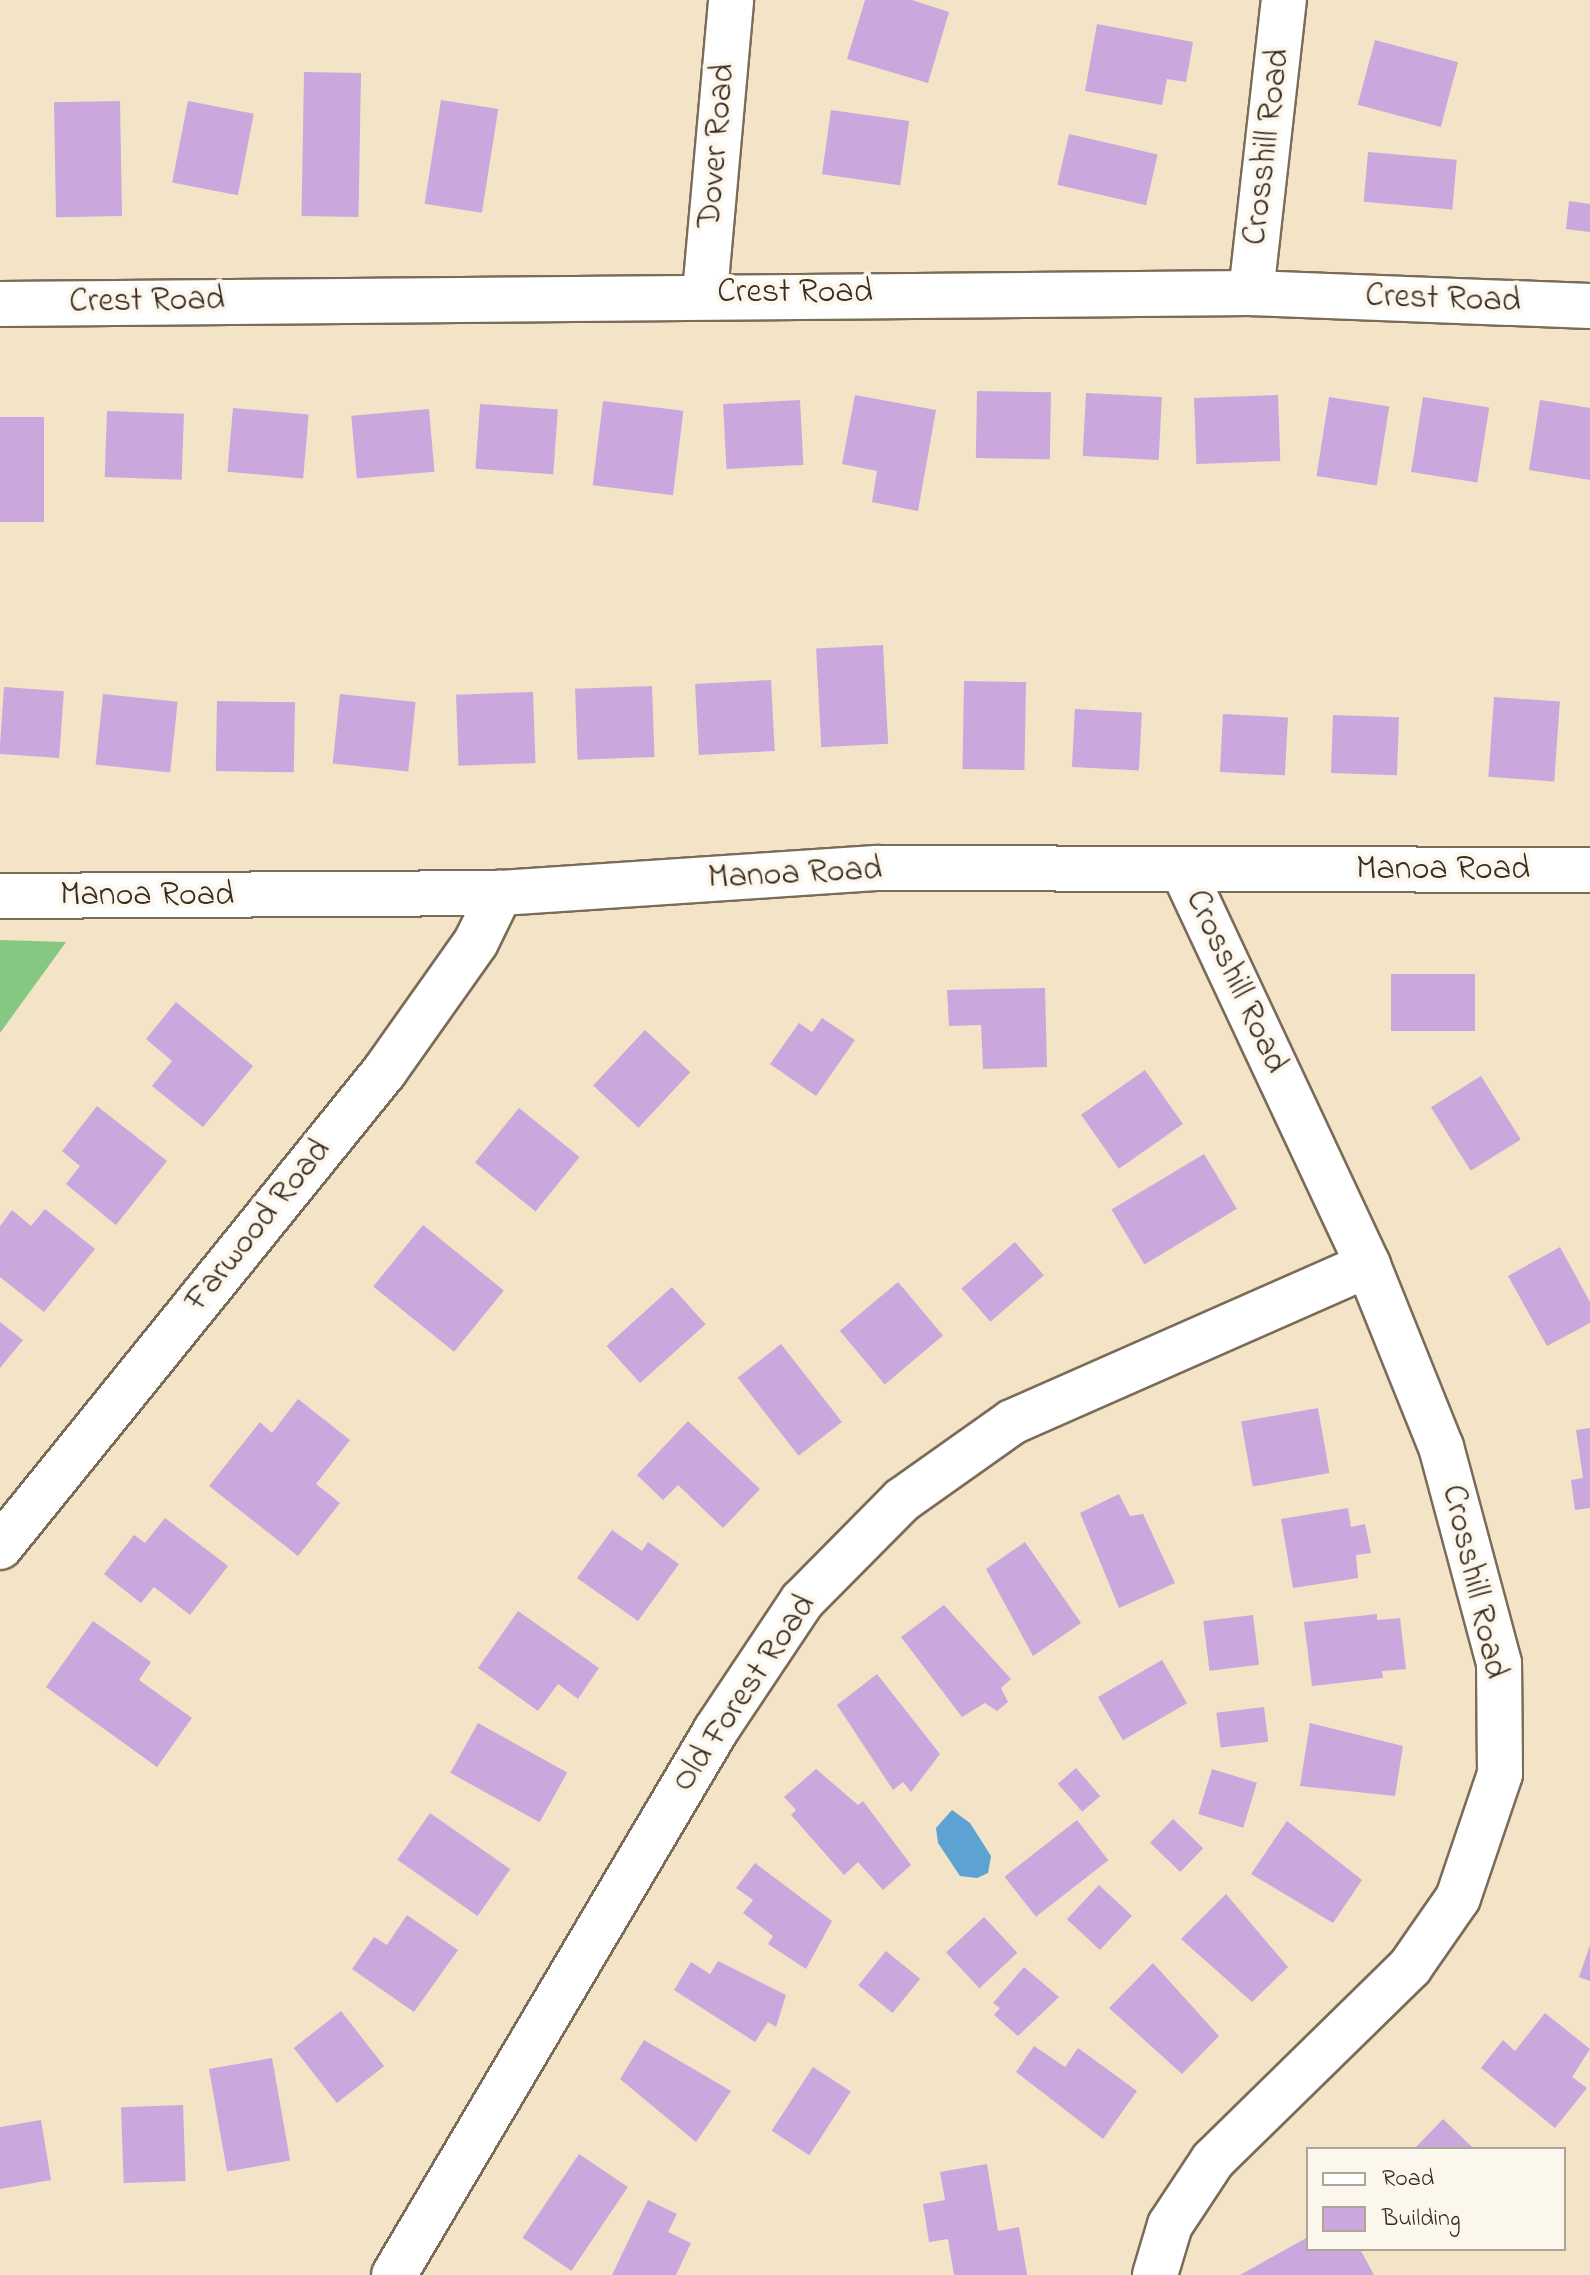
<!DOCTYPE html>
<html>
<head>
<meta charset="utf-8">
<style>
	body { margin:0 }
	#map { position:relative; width:1590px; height:2275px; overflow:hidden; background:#f3e3c7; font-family:"Indie Flower",sans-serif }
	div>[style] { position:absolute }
	.green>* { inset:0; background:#85c882 }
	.water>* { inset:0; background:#5ca2d2 }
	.building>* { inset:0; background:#caa8de; transform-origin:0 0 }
	.roads { filter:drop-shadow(2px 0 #7b6b59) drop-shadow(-2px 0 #7b6b59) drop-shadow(0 2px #7b6b59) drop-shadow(0 -2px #7b6b59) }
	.street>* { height:44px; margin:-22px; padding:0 22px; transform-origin:22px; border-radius:22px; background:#fff }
	.secondary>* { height:44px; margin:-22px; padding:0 22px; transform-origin:22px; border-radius:22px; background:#fff }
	span { translate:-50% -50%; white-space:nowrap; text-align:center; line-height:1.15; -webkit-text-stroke:8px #fbf7ec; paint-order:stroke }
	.street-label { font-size:34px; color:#3b2a1e }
	.legend { position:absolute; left:1306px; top:2147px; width:260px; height:104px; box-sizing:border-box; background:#fbf7ec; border:2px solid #aea59a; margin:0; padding:10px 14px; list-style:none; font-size:24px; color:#3b2a1e }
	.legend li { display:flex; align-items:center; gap:16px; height:40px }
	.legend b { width:40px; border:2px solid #aea59a }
</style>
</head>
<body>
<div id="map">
	<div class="green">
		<i style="clip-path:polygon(0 940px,66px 942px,0 1033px)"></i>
	</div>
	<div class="water">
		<i style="clip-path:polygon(952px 1810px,970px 1823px,991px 1856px,988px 1873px,977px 1878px,960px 1876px,938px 1843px,936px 1828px)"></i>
	</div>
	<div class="building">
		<i style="clip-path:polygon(865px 0,912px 0,949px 12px,928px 83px,847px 59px)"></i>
		<i style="clip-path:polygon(1097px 24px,1193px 42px,1186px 82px,1167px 79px,1162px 105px,1085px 91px)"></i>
		<i style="left:1375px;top:40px;width:86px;height:67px;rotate:15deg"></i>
		<i style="left:304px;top:72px;width:57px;height:144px;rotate:1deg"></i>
		<i style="left:441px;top:100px;width:58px;height:105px;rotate:9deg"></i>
		<i style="left:120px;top:101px;width:115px;height:66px;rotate:89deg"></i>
		<i style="left:188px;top:101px;width:67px;height:83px;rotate:11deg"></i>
		<i style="left:831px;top:110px;width:79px;height:65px;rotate:8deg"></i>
		<i style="left:1069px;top:134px;width:91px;height:52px;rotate:13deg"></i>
		<i style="left:1368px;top:152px;width:89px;height:50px;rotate:5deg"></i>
		<i style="clip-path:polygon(1569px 201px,1590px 204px,1590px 232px,1566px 229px)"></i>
		<i style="left:977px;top:391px;width:74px;height:67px;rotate:1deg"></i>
		<i style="left:1086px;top:393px;width:76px;height:63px;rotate:3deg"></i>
		<i style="clip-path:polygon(855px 395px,936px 410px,918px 511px,872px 502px,877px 471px,842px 464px)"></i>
		<i style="left:1278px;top:395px;width:66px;height:84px;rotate:88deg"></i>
		<i style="left:1329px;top:397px;width:61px;height:80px;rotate:9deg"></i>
		<i style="left:1423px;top:397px;width:67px;height:76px;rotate:9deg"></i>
		<i style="left:800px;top:400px;width:65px;height:77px;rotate:87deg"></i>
		<i style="clip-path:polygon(1540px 400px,1590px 408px,1590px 480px,1529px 470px)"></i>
		<i style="left:603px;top:401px;width:81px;height:85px;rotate:7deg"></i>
		<i style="left:480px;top:404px;width:78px;height:65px;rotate:4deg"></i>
		<i style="left:233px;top:408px;width:76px;height:64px;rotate:5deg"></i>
		<i style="left:429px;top:409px;width:63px;height:78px;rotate:85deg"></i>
		<i style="left:107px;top:411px;width:77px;height:66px;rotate:2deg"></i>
		<i style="left:0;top:417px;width:44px;height:105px"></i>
		<i style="left:883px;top:645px;width:99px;height:67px;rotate:87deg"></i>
		<i style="left:771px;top:680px;width:71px;height:76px;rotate:87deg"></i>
		<i style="left:964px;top:681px;width:62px;height:88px;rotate:1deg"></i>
		<i style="left:652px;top:686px;width:71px;height:77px;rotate:88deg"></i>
		<i style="left:4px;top:687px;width:60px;height:67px;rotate:4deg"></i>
		<i style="left:533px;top:692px;width:71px;height:77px;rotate:88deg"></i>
		<i style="left:103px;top:694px;width:75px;height:71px;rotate:6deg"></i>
		<i style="left:340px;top:694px;width:76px;height:70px;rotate:6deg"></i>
		<i style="left:1494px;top:697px;width:66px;height:80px;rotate:4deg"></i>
		<i style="left:217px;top:701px;width:78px;height:70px;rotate:1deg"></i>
		<i style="left:1075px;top:709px;width:67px;height:58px;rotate:3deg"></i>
		<i style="left:1223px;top:714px;width:65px;height:58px;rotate:3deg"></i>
		<i style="left:1333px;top:715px;width:66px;height:58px;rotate:2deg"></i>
		<i style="left:1391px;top:974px;width:84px;height:57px"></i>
		<i style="clip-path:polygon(1045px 988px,1047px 1067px,983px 1069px,981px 1025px,949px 1026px,947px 990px)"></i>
		<i style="clip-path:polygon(176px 1002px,253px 1066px,203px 1127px,152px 1086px,172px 1061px,146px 1039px)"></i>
		<i style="clip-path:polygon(822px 1018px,855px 1040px,816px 1096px,770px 1064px,799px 1023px,812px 1032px)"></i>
		<i style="left:645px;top:1030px;width:62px;height:76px;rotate:43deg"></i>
		<i style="left:1145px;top:1070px;width:66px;height:78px;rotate:55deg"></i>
		<i style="left:1481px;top:1076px;width:75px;height:59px;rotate:58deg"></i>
		<i style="clip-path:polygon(97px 1106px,167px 1161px,116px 1225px,66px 1184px,80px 1166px,62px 1151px)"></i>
		<i style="left:519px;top:1108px;width:78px;height:70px;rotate:39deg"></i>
		<i style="left:1204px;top:1154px;width:64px;height:108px;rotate:59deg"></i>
		<i style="clip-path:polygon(45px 1209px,95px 1249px,44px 1312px,0 1277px,0 1226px,12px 1210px,31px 1226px)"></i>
		<i style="left:423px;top:1225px;width:104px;height:79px;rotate:39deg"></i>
		<i style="left:1015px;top:1242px;width:44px;height:71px;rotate:49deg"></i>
		<i style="clip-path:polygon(1560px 1247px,1590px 1302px,1590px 1323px,1547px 1346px,1508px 1276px)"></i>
		<i style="left:898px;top:1282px;width:70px;height:76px;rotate:50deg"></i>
		<i style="left:672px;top:1287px;width:50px;height:88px;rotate:48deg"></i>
		<i style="clip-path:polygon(0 1322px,23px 1340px,0 1368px)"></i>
		<i style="left:781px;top:1344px;width:99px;height:55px;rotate:52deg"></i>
		<i style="clip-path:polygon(298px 1399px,350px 1440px,316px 1484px,340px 1503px,298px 1556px,209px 1486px,260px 1422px,272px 1433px)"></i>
		<i style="left:1318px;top:1408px;width:66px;height:78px;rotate:80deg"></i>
		<i style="clip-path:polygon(688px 1421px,760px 1489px,723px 1528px,678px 1485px,663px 1500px,637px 1475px)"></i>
		<i style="clip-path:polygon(1590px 1428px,1590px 1508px,1575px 1510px,1571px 1480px,1583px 1478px,1576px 1430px)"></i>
		<i style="clip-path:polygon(1119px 1494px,1130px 1516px,1143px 1514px,1175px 1583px,1119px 1608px,1080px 1513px)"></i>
		<i style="clip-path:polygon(1348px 1508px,1351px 1527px,1365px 1524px,1371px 1553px,1356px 1555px,1358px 1578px,1293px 1588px,1281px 1519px)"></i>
		<i style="clip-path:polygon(165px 1518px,228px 1566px,190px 1615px,154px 1587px,141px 1603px,104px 1574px,134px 1535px,145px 1543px)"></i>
		<i style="clip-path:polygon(612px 1530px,642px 1551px,648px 1542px,679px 1564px,638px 1621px,577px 1578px)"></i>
		<i style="clip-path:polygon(1025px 1542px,1081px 1623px,1033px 1656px,986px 1569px)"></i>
		<i style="clip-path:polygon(944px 1605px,1011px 1679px,1001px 1688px,1008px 1702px,997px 1711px,985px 1703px,962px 1717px,901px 1637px)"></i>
		<i style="clip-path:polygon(518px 1611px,599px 1668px,578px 1699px,558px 1684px,538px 1711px,478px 1668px)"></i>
		<i style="clip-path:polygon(1377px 1614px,1377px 1620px,1400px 1618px,1406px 1669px,1382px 1671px,1383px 1678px,1312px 1686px,1304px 1622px)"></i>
		<i style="left:1253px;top:1615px;width:50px;height:50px;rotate:83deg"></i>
		<i style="clip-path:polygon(93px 1621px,151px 1662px,139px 1680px,192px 1718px,157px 1767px,46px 1687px)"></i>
		<i style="left:1162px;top:1660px;width:50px;height:74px;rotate:60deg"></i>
		<i style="clip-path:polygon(877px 1674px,940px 1754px,911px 1792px,903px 1782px,893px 1790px,837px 1705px)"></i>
		<i style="left:1264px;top:1707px;width:35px;height:48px;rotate:83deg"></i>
		<i style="left:478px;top:1723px;width:102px;height:57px;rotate:29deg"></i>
		<i style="clip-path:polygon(1310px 1723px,1403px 1746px,1395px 1796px,1300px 1786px)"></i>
		<i style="left:1076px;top:1768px;width:37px;height:24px;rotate:49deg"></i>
		<i style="clip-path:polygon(816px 1769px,858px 1805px,863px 1801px,911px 1865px,883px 1890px,858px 1862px,844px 1875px,791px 1815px,796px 1810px,784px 1797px)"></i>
		<i style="left:1212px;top:1769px;width:47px;height:47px;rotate:17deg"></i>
		<i style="left:430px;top:1813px;width:98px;height:57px;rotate:35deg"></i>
		<i style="left:1173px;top:1819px;width:42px;height:33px;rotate:44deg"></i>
		<i style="left:1077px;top:1820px;width:51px;height:92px;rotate:52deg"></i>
		<i style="clip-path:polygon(1287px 1821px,1362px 1880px,1333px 1923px,1251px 1874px)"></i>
		<i style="clip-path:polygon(755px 1863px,832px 1921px,806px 1969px,768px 1944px,773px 1936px,743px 1913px,753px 1900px,736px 1888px)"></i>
		<i style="left:1099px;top:1885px;width:45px;height:47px;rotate:43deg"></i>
		<i style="clip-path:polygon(1226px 1894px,1288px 1967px,1252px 2002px,1181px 1939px)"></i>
		<i style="clip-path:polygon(407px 1915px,458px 1950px,414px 2012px,352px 1969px,374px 1937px,387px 1945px)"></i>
		<i style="left:984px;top:1917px;width:49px;height:52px;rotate:47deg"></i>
		<i style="clip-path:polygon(1590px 1945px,1590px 1981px,1579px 1977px)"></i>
		<i style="left:886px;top:1951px;width:44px;height:44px;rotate:39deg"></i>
		<i style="clip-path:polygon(718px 1961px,786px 1995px,776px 2027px,768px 2022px,755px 2042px,674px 1990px,691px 1962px,710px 1974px)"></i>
		<i style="clip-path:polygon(1153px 1963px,1219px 2036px,1182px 2074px,1109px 2008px)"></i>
		<i style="clip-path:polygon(1024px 1967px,1059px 1997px,1018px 2036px,994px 2015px,1000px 2008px,993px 2003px)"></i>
		<i style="left:341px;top:2011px;width:70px;height:60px;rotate:52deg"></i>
		<i style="clip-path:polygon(1545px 2013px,1590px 2049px,1572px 2077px,1587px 2088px,1555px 2128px,1481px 2068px,1503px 2040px,1515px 2051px)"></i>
		<i style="clip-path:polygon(644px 2040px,731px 2091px,696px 2142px,620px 2079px)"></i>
		<i style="clip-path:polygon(1034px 2046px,1065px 2067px,1078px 2048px,1137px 2091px,1103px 2139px,1016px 2072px)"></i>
		<i style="left:272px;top:2058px;width:104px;height:64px;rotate:80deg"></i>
		<i style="left:813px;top:2067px;width:45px;height:76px;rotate:33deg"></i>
		<i style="left:183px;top:2105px;width:76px;height:62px;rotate:88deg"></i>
		<i style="clip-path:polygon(1443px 2119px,1474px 2149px,1414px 2149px)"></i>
		<i style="clip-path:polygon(41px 2120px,51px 2180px,0 2189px,0 2127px)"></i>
		<i style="left:579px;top:2154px;width:59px;height:101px;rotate:34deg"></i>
		<i style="clip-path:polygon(987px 2164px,998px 2231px,1019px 2227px,1027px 2275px,954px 2275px,948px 2239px,929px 2242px,923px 2204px,945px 2200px,940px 2172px)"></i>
		<i style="clip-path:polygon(648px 2200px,677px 2214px,668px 2232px,691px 2243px,676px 2275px,612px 2275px)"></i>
		<i style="clip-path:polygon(1308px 2237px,1308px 2249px,1360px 2249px,1374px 2275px,1240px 2275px)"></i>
	</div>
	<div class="roads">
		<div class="street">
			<i style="left:705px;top:293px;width:294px;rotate:-84.9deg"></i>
			<i style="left:1251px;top:293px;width:295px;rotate:-83.6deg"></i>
			<i style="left:0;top:304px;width:1251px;rotate:-0.5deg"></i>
			<i style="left:1251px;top:293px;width:339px;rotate:2.2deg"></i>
			<i style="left:0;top:1547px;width:611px;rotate:-51.05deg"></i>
			<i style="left:384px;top:1072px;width:159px;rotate:-54.7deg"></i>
			<i style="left:476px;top:942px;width:55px;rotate:-63.9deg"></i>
			<i style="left:394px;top:2275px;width:633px;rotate:-59.42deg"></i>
			<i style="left:716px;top:1730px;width:155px;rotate:-56.3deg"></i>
			<i style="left:802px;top:1601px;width:142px;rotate:-45.3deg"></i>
			<i style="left:902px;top:1500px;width:135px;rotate:-35.3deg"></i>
			<i style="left:1012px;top:1422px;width:389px;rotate:-23.8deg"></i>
			<i style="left:1155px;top:2275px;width:52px;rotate:-73.3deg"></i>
			<i style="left:1170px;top:2225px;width:78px;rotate:-56.5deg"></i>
			<i style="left:1213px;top:2160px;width:276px;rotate:-44.4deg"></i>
			<i style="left:1410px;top:1967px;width:84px;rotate:-55.2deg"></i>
			<i style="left:1458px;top:1898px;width:131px;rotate:-71.3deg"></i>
			<i style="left:1500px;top:1774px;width:111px;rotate:-90.5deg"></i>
			<i style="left:1499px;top:1663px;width:224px;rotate:-105deg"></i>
			<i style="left:1441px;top:1447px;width:196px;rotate:-111.9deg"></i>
			<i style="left:1368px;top:1265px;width:433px;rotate:-115.1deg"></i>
		</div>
		<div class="secondary">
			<i style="left:0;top:896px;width:500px;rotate:-0.34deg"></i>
			<i style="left:500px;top:893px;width:377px;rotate:-3.8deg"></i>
			<i style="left:876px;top:868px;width:714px;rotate:0.16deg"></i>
		</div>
	</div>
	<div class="street-label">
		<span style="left:718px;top:146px;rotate:-85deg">Dover Road</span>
		<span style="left:1268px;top:147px;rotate:-83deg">Crosshill Road</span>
		<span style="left:795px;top:294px">Crest Road</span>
		<span style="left:1443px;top:300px;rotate:2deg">Crest Road</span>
		<span style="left:147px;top:302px;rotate:-1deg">Crest Road</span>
		<span style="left:1443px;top:871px">Manoa Road</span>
		<span style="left:795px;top:875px;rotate:-3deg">Manoa Road</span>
		<span style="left:147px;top:897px">Manoa Road</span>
		<span style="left:1235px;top:982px;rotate:65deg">Crosshill Road</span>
		<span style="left:259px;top:1226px;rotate:-51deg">Farwood Road</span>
		<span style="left:1473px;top:1582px;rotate:77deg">Crosshill Road</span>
		<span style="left:745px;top:1694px;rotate:-56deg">Old Forest Road</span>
	</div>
	<ul class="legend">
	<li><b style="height:10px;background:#fff"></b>Road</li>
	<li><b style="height:22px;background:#caa8de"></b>Building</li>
	</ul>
</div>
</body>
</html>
